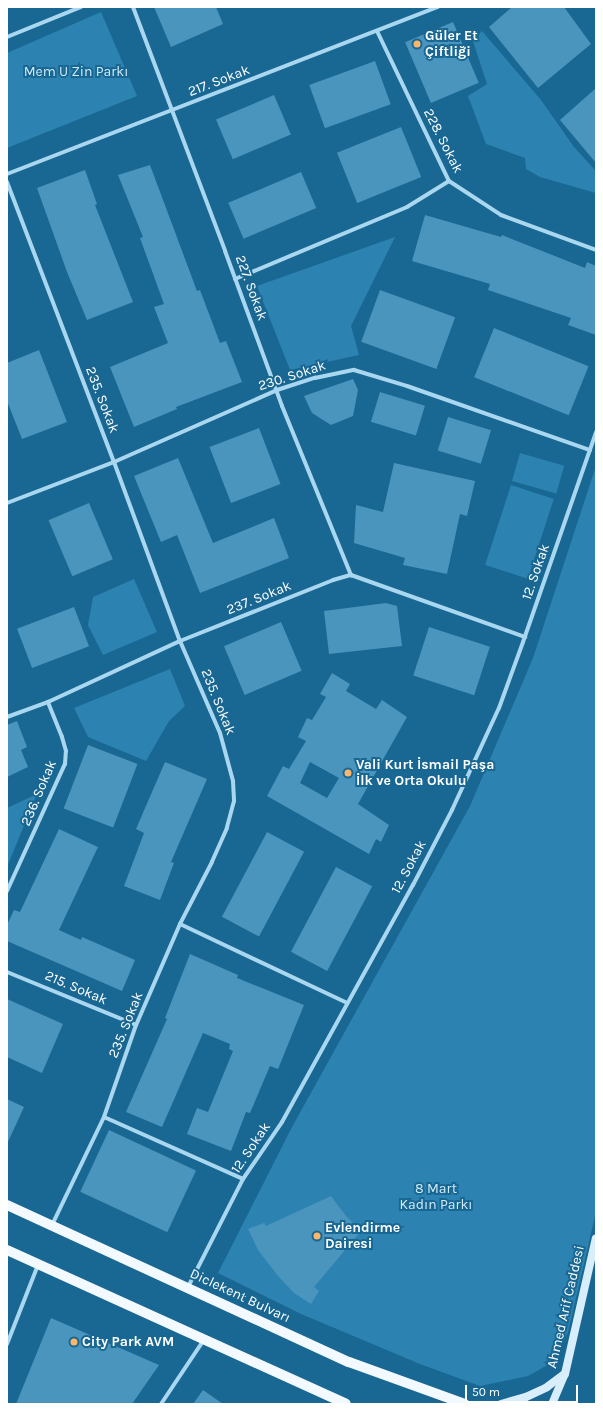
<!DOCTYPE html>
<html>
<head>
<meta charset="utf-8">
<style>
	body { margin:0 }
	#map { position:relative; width:603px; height:1411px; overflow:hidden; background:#196793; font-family:Karla,sans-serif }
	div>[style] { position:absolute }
	.green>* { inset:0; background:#2c83b1; transform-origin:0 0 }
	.building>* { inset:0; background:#4a95bd; transform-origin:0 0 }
	.minor>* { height:4px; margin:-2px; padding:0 2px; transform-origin:2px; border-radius:2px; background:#aad7f0 }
	.secondary>* { height:8px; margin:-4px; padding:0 4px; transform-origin:4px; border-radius:4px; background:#d8eefb }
	.primary>* { height:10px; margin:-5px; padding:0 5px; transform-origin:5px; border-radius:5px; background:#f3faff }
	.dots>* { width:11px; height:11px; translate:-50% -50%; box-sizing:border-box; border:2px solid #196793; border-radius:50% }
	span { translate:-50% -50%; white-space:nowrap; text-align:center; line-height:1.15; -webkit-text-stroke:4px #196793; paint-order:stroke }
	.poi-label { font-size:14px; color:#fff; font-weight:700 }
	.left { translate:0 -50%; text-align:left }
	.park-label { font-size:14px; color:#d1ecfb }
	.street-label { font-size:14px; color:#fff }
	.frame { position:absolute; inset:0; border:8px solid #fff; pointer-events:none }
	.scale { position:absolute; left:465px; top:1385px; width:113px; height:18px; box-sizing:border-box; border:2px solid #fff; border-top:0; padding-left:5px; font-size:12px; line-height:14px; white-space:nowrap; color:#fff; -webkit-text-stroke:3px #196793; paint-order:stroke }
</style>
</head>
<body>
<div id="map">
	<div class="green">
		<i style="clip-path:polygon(101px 12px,137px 96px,7px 148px,7px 53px)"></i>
		<i style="clip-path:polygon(482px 31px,541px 100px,574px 147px,596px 171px,596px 193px,540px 177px,526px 169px,525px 158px,486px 144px,468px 96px,487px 84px,473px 41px)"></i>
		<i style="clip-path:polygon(395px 237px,351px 326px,359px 355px,290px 370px,257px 286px)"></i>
		<i style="left:520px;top:453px;width:46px;height:29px;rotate:16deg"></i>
		<i style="clip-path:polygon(596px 466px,596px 1212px,568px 1332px,553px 1362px,528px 1376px,480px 1386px,420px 1364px,301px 1314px,218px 1273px,292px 1127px,470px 806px,533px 658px)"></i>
		<i style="left:511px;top:485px;width:45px;height:84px;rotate:18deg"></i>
		<i style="clip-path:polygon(134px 579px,157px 632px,103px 655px,88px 625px,93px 597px)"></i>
		<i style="clip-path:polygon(170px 669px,185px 706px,169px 721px,146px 761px,88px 737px,74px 708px)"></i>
		<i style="clip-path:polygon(37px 794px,7px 867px,7px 808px)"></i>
	</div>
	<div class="building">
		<i style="clip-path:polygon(154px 7px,216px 7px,223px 24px,171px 47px)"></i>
		<i style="clip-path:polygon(512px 7px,564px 7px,591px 44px,538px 88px,489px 27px)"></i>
		<i style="left:453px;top:22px;width:66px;height:52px;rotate:67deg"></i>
		<i style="left:375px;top:61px;width:46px;height:70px;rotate:70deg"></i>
		<i style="clip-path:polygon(596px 88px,596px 163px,560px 120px)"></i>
		<i style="left:274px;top:95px;width:43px;height:63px;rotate:67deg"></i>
		<i style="left:401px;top:127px;width:54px;height:69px;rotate:68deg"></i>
		<i style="clip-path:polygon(150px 165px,197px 291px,200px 290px,220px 343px,226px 341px,242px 382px,176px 407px,177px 409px,134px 427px,110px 367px,168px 343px,154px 307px,164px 304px,140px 238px,143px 237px,118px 175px)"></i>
		<i style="clip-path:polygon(85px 170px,97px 204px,95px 205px,133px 302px,87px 320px,67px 272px,37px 188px)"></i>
		<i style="left:301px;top:172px;width:39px;height:79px;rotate:67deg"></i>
		<i style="clip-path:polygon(425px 215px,501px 237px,502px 235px,585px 268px,587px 262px,596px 266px,596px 335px,568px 325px,571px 318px,488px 290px,490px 284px,412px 261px)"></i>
		<i style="left:380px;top:290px;width:80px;height:55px;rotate:20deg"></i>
		<i style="left:494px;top:328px;width:102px;height:53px;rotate:22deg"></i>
		<i style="clip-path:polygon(39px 350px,67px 422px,22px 439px,7px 401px,7px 363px)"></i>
		<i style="clip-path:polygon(353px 379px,358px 390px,353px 416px,331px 425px,312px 413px,304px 396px)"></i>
		<i style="left:380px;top:392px;width:47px;height:31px;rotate:17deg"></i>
		<i style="left:448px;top:417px;width:45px;height:35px;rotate:17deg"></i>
		<i style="left:259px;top:428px;width:60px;height:53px;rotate:69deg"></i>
		<i style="clip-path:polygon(178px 458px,213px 543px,274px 518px,289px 558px,200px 593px,177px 535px,161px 542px,134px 476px)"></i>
		<i style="clip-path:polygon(394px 463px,475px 481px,467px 516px,460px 514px,447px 574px,403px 565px,405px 558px,354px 543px,356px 505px,383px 512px)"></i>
		<i style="left:89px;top:503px;width:61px;height:44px;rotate:67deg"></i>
		<i style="clip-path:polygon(386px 603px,397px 606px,402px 646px,329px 654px,324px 611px)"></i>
		<i style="left:74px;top:607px;width:42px;height:61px;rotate:69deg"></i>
		<i style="left:281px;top:622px;width:53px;height:62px;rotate:67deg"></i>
		<i style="left:429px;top:627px;width:64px;height:51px;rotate:18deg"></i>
		<i style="clip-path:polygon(evenodd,332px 673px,350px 684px,346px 691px,376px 709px,382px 700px,407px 717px,358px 804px,389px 825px,381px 842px,376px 839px,369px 854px,267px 796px,283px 766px,289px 769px,306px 741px,298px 737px,307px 718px,312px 720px,326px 697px,320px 694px,332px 673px,310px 762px,339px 778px,327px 798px,300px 783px,310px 762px)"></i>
		<i style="clip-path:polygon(17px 721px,27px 747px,21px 750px,28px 767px,7px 777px,7px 725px)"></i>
		<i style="left:88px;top:745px;width:53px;height:68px;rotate:21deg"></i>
		<i style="clip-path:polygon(165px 762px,207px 779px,171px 862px,174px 863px,160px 900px,124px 886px,144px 833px,136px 829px)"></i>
		<i style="clip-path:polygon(59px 829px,98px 847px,59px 930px,81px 940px,82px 937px,135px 960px,122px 991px,7px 941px,7px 925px,14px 910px,20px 912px)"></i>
		<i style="left:267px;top:832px;width:42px;height:96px;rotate:28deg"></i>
		<i style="left:336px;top:867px;width:41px;height:96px;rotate:28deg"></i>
		<i style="clip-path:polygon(190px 954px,238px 975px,237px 978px,304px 1005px,278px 1069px,270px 1066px,250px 1113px,246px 1112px,231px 1151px,187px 1134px,197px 1108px,208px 1112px,233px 1051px,229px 1049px,230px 1044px,203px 1033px,162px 1127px,126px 1112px,167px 1019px,165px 1018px)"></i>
		<i style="clip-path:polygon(7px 999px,63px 1024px,42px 1073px,7px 1057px)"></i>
		<i style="clip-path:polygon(7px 1099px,24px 1107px,7px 1144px)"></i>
		<i style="left:109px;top:1130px;width:96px;height:68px;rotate:25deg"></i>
		<i style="clip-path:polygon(331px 1196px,346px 1216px,361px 1231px,314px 1287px,319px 1291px,311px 1304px,294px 1293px,278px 1276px,258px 1250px,248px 1229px,264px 1223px,266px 1226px)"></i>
		<i style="clip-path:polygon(51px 1318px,159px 1365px,132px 1404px,16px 1404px)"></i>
		<i style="clip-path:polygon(203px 1390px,223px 1404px,193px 1404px)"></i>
	</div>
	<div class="minor">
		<i style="left:133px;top:7px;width:261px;rotate:69.3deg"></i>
		<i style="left:225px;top:251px;width:165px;rotate:69.8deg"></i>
		<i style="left:282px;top:406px;width:183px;rotate:67.8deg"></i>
		<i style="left:377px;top:31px;width:166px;rotate:64.4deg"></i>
		<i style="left:449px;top:181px;width:62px;rotate:33.2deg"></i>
		<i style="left:501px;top:215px;width:101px;rotate:20.2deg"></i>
		<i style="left:7px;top:37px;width:80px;rotate:-22.1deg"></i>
		<i style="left:7px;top:174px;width:462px;rotate:-21.2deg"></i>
		<i style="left:7px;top:182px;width:300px;rotate:69.1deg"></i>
		<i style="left:114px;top:462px;width:191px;rotate:69.8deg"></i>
		<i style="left:180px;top:641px;width:100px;rotate:66.5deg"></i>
		<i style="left:220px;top:733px;width:50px;rotate:74.8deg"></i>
		<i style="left:233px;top:781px;width:20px;rotate:87deg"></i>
		<i style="left:234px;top:801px;width:28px;rotate:105deg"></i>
		<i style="left:227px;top:828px;width:37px;rotate:114deg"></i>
		<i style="left:212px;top:862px;width:70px;rotate:117.3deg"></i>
		<i style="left:180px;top:924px;width:110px;rotate:113.5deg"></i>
		<i style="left:136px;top:1025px;width:97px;rotate:109.2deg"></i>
		<i style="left:104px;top:1117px;width:120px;rotate:115.7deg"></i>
		<i style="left:235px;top:279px;width:186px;rotate:-22.7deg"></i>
		<i style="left:407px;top:207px;width:49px;rotate:-31.8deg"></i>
		<i style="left:7px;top:503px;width:115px;rotate:-21deg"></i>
		<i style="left:114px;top:462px;width:178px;rotate:-23.8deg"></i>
		<i style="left:277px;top:390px;width:40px;rotate:-18deg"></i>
		<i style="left:315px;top:378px;width:40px;rotate:-12deg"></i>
		<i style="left:354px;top:370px;width:55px;rotate:16.8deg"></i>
		<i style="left:407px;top:386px;width:194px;rotate:19.3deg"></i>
		<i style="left:7px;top:717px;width:44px;rotate:-20.1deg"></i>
		<i style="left:48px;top:702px;width:145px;rotate:-24.8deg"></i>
		<i style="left:180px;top:641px;width:165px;rotate:-21.7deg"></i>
		<i style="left:333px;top:580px;width:19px;rotate:-16deg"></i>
		<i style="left:351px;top:575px;width:185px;rotate:19.6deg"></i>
		<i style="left:7px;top:891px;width:140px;rotate:-65.5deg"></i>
		<i style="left:65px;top:764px;width:13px;rotate:-86deg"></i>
		<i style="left:66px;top:751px;width:15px;rotate:-106deg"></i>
		<i style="left:62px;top:737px;width:38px;rotate:-112deg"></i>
		<i style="left:180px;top:924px;width:185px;rotate:25.3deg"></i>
		<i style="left:7px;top:972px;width:139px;rotate:22.3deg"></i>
		<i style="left:104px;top:1117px;width:152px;rotate:24deg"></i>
		<i style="left:188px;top:1287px;width:121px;rotate:-63deg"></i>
		<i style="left:243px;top:1179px;width:69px;rotate:-55.6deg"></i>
		<i style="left:282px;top:1122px;width:271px;rotate:-61.1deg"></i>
		<i style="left:413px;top:885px;width:85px;rotate:-62.5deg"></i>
		<i style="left:452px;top:810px;width:112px;rotate:-65.3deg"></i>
		<i style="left:499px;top:708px;width:70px;rotate:-70deg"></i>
		<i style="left:523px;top:642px;width:222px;rotate:-70.8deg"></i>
		<i style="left:7px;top:1344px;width:85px;rotate:-68.6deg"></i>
		<i style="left:161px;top:1404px;width:76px;rotate:-56.3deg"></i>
	</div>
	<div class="secondary">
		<i style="left:501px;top:1404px;width:26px;rotate:-16deg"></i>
		<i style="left:526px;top:1397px;width:23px;rotate:-25deg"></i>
		<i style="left:547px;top:1387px;width:21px;rotate:-37deg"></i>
		<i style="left:552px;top:1404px;width:33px;rotate:-67deg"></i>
		<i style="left:565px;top:1374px;width:139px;rotate:-77.2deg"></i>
	</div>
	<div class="primary">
		<i style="left:7px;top:1205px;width:376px;rotate:24.7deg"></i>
		<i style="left:349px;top:1362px;width:123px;rotate:19.9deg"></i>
		<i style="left:7px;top:1250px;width:372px;rotate:24.4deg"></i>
	</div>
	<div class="dots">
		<i style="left:417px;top:44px;background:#ffb669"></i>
		<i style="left:348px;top:773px;background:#ffb669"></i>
		<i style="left:317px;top:1236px;background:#ffb669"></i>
		<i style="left:74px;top:1342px;background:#ffb669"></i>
	</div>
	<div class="poi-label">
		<span class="left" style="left:425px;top:44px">Güler Et<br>Çiftliği</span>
		<span class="left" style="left:356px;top:773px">Vali Kurt İsmail Paşa<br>İlk ve Orta Okulu</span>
		<span class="left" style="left:325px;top:1236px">Evlendirme<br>Dairesi</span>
		<span class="left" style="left:82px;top:1342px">City Park AVM</span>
	</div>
	<div class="park-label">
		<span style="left:76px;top:72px">Mem U Zin Parkı</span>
		<span style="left:436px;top:1197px">8 Mart<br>Kadın Parkı</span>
	</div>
	<div class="street-label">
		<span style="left:219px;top:81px;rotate:-21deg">217. Sokak</span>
		<span style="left:443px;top:141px;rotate:63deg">228. Sokak</span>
		<span style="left:251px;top:288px;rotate:70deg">227. Sokak</span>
		<span style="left:292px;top:376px;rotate:-18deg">230. Sokak</span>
		<span style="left:102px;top:400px;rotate:69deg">235. Sokak</span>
		<span style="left:536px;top:572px;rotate:-71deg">12. Sokak</span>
		<span style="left:259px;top:598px;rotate:-22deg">237. Sokak</span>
		<span style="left:218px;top:702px;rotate:68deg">235. Sokak</span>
		<span style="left:39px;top:793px;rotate:-67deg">236. Sokak</span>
		<span style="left:409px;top:867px;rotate:-62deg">12. Sokak</span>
		<span style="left:76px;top:988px;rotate:23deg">215. Sokak</span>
		<span style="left:126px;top:1025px;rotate:-68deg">235. Sokak</span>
		<span style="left:251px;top:1148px;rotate:-56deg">12. Sokak</span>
		<span style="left:240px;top:1296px;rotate:25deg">Diclekent Bulvarı</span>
		<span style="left:566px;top:1307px;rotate:-77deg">Ahmed Arif Caddesi</span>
	</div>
	<div class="frame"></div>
	<div class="scale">50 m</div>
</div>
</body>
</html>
